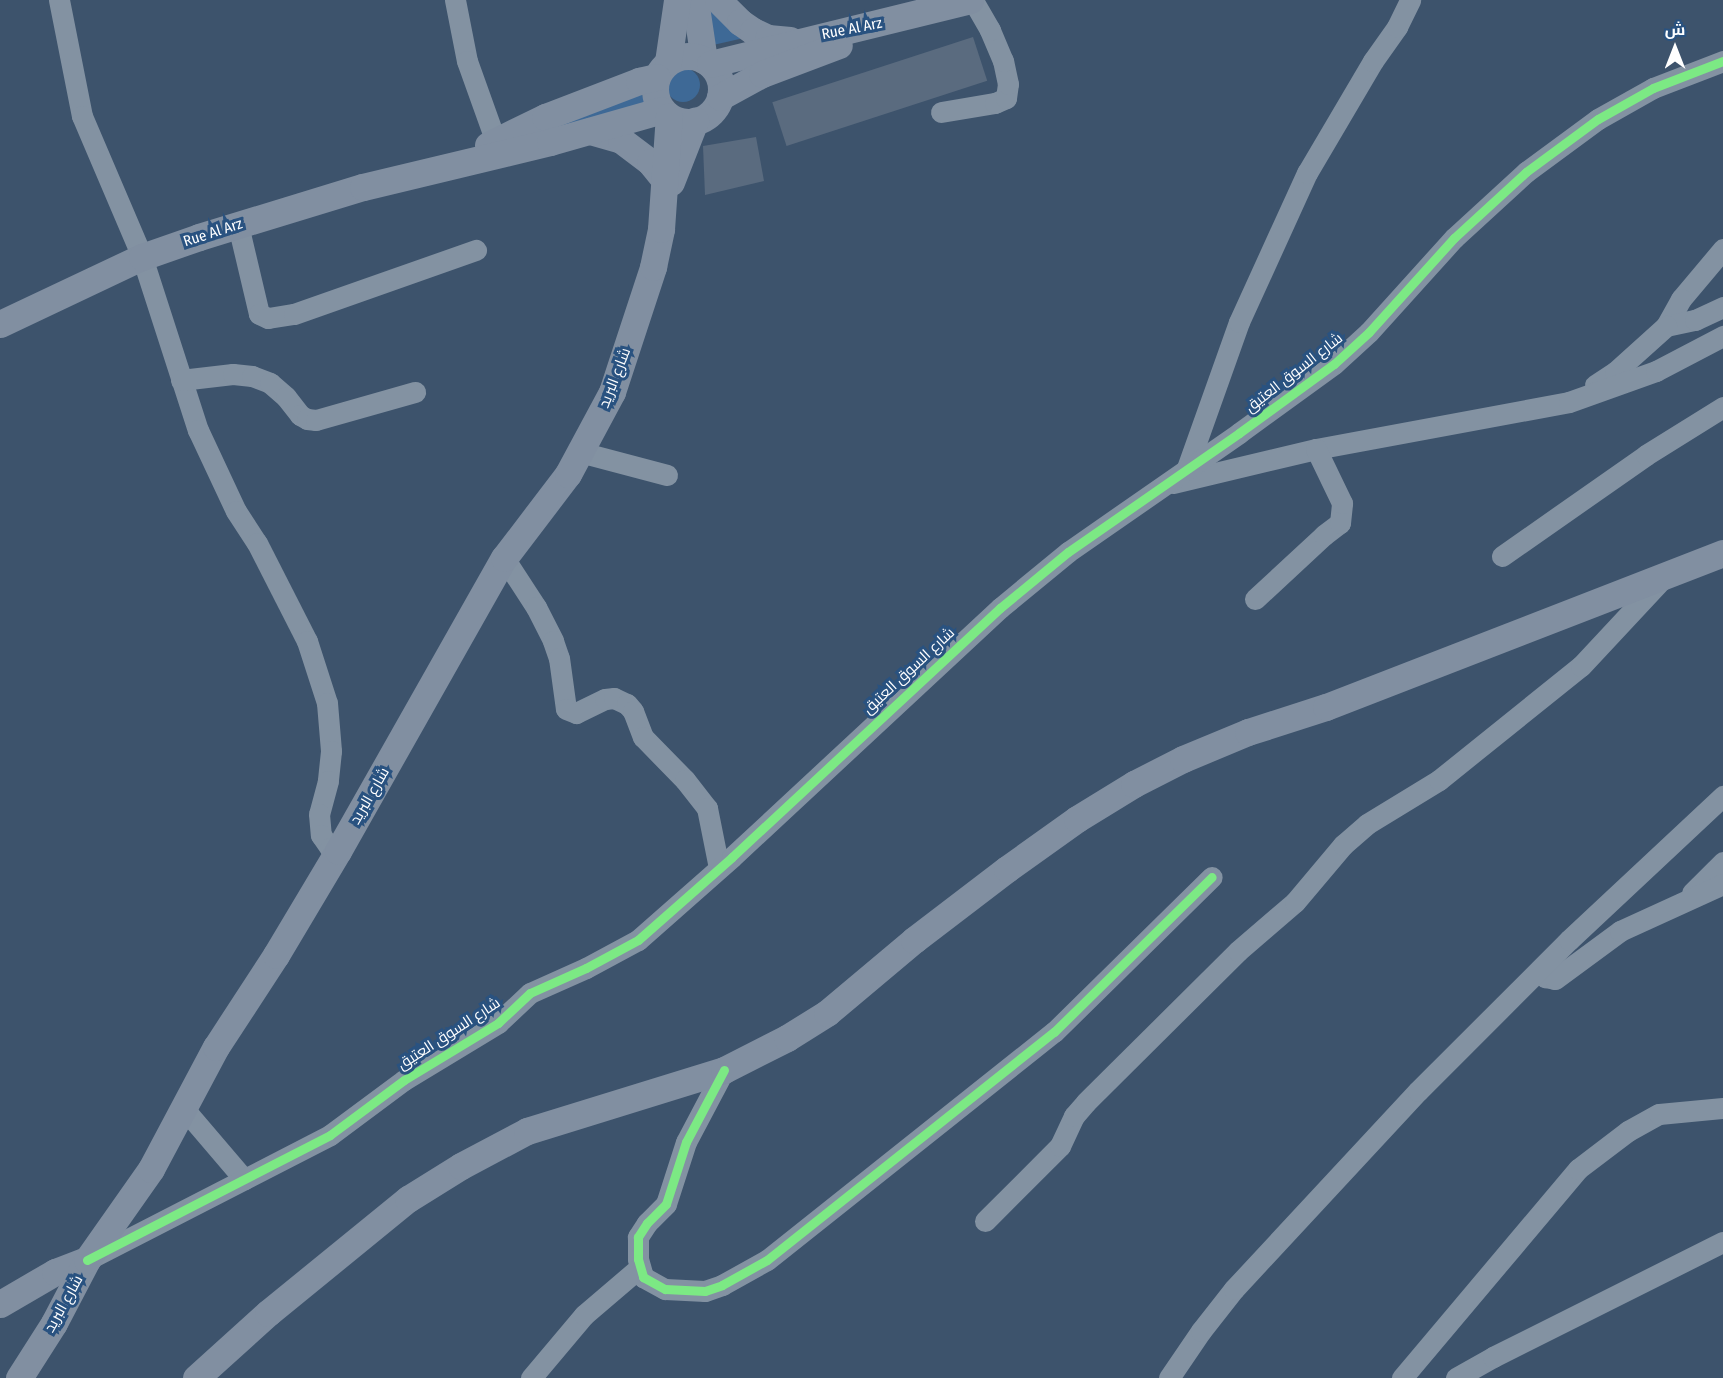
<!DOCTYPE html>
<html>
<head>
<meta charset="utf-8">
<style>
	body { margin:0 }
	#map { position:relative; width:1723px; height:1378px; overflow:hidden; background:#3d536c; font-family:"Fira Sans Condensed",Cairo,sans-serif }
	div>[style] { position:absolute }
	.green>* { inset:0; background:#3e6996 }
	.round { border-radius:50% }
	.building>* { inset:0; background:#5a6b7f; transform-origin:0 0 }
	.minor>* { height:21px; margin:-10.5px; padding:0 10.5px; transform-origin:10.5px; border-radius:10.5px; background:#8392a2 }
	.major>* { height:27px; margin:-13.5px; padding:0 13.5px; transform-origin:13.5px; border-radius:13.5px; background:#818fa1 }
	.major>.ring { margin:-13.5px; padding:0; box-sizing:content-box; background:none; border:27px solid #818fa1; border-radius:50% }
	.cycleway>* { height:9px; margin:-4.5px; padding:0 4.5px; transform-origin:4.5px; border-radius:4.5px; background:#7ce984 }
	span { translate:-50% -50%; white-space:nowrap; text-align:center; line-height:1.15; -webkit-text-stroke:6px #295280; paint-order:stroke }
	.street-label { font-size:15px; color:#fff }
	.north { position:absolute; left:1645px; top:18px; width:60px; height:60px; -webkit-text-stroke:4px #295280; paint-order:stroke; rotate:0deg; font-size:16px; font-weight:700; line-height:24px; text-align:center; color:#fff }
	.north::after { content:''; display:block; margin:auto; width:21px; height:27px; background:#fff; clip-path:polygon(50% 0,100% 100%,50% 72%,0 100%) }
</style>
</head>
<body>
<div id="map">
	<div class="green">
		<i style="clip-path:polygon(707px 0,744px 38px,713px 45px)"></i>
		<i class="round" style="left:666px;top:68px;width:34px;height:34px"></i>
		<i style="clip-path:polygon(641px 89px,646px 109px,498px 147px)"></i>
	</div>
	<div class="building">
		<i style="left:973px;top:37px;width:46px;height:211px;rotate:72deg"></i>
		<i style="clip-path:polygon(756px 137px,764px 181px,705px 195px,703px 146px)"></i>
	</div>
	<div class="minor">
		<i style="left:59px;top:0;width:118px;rotate:78.8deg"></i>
		<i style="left:82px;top:116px;width:153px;rotate:66.9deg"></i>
		<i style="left:142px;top:257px;width:182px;rotate:72.1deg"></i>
		<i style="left:198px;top:430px;width:89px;rotate:64.9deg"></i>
		<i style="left:236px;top:511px;width:38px;rotate:57deg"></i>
		<i style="left:257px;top:543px;width:110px;rotate:63deg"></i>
		<i style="left:307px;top:641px;width:65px;rotate:72.1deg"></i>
		<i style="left:327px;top:703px;width:48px;rotate:85.2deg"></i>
		<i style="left:331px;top:751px;width:30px;rotate:96deg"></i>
		<i style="left:328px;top:781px;width:34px;rotate:105deg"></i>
		<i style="left:319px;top:814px;width:21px;rotate:85deg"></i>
		<i style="left:321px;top:835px;width:16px;rotate:55deg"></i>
		<i style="left:330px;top:848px;width:9px;rotate:21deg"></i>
		<i style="left:455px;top:0;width:62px;rotate:78.9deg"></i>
		<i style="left:467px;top:61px;width:86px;rotate:70.3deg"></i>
		<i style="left:941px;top:112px;width:55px;rotate:-9.5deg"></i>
		<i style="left:995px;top:103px;width:12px;rotate:-24deg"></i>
		<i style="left:1006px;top:98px;width:14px;rotate:-82deg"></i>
		<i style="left:1008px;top:84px;width:24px;rotate:-102deg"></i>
		<i style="left:1003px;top:61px;width:34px;rotate:-113deg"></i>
		<i style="left:990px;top:30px;width:34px;rotate:-120deg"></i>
		<i style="left:238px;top:225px;width:91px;rotate:76.7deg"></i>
		<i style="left:259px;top:314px;width:10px;rotate:24deg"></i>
		<i style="left:268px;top:318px;width:26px;rotate:-9deg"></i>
		<i style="left:294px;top:314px;width:193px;rotate:-19.4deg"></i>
		<i style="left:1723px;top:249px;width:65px;rotate:130deg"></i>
		<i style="left:1681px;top:299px;width:31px;rotate:119deg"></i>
		<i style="left:1666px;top:326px;width:30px;rotate:-12deg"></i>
		<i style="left:1695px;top:320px;width:31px;rotate:-25deg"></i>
		<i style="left:181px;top:380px;width:52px;rotate:-6.6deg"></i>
		<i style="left:233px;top:374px;width:19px;rotate:6deg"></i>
		<i style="left:252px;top:376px;width:19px;rotate:21deg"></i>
		<i style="left:270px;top:383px;width:21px;rotate:41deg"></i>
		<i style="left:286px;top:397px;width:23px;rotate:52deg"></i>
		<i style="left:300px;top:415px;width:8px;rotate:30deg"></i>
		<i style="left:307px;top:419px;width:9px;rotate:6deg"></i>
		<i style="left:316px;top:420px;width:103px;rotate:-15.8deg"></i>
		<i style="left:1595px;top:385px;width:24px;rotate:-33deg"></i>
		<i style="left:1615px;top:372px;width:69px;rotate:-42deg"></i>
		<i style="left:580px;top:452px;width:90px;rotate:14.8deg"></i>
		<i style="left:1187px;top:468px;width:155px;rotate:-70.4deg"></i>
		<i style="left:1239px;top:322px;width:164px;rotate:-65.5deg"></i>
		<i style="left:1307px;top:173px;width:130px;rotate:-59.5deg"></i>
		<i style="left:1373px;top:61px;width:42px;rotate:-54.8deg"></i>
		<i style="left:1397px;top:27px;width:30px;rotate:-64deg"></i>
		<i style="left:1173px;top:483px;width:147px;rotate:-13.4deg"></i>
		<i style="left:1316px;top:449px;width:257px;rotate:-10.5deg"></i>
		<i style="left:1569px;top:402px;width:92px;rotate:-19.6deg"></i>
		<i style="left:1656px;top:371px;width:76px;rotate:-27.6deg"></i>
		<i style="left:1502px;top:556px;width:176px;rotate:-35deg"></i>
		<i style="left:1646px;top:455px;width:91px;rotate:-31.9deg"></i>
		<i style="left:504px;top:558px;width:59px;rotate:56.9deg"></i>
		<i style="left:536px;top:607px;width:38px;rotate:63deg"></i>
		<i style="left:553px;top:641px;width:18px;rotate:71deg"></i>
		<i style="left:559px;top:658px;width:51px;rotate:82.2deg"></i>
		<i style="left:566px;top:709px;width:11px;rotate:22deg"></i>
		<i style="left:576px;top:713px;width:32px;rotate:-26deg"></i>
		<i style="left:605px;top:699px;width:9px;rotate:-6deg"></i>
		<i style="left:614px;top:698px;width:14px;rotate:25deg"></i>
		<i style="left:627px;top:704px;width:9px;rotate:49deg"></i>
		<i style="left:633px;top:711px;width:28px;rotate:69deg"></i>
		<i style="left:643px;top:737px;width:60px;rotate:45.7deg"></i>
		<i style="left:685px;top:780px;width:36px;rotate:52deg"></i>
		<i style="left:707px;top:808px;width:61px;rotate:78.7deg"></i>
		<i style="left:1255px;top:599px;width:94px;rotate:-42.8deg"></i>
		<i style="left:1324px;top:535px;width:20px;rotate:-37deg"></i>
		<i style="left:1340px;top:523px;width:20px;rotate:-84deg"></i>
		<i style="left:1342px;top:503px;width:60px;rotate:-115.7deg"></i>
		<i style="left:1692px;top:893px;width:44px;rotate:-45deg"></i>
		<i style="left:1540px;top:970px;width:9px;rotate:54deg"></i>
		<i style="left:1545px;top:977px;width:10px;rotate:11deg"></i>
		<i style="left:1555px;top:979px;width:81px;rotate:-36.4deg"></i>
		<i style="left:1620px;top:931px;width:113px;rotate:-24.5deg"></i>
		<i style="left:724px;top:1070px;width:81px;rotate:117.8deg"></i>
		<i style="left:686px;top:1142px;width:65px;rotate:107.9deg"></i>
		<i style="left:666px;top:1204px;width:27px;rotate:135deg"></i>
		<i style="left:647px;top:1223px;width:17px;rotate:123deg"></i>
		<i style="left:638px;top:1237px;width:22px;rotate:90deg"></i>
		<i style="left:638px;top:1259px;width:19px;rotate:74deg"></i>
		<i style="left:643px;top:1277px;width:25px;rotate:29deg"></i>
		<i style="left:665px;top:1289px;width:40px;rotate:2.9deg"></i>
		<i style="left:705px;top:1291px;width:18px;rotate:-19deg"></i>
		<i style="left:722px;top:1285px;width:51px;rotate:-29.1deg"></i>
		<i style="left:767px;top:1260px;width:367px;rotate:-38.5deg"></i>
		<i style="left:1054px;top:1032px;width:221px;rotate:-44.5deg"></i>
		<i style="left:185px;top:1110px;width:91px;rotate:49.5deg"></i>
		<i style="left:985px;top:1221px;width:106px;rotate:-45deg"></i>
		<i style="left:1060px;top:1146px;width:33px;rotate:-65deg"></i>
		<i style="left:1074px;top:1116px;width:18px;rotate:-49deg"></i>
		<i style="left:1086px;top:1102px;width:214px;rotate:-44.8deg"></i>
		<i style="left:1238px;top:951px;width:75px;rotate:-40.7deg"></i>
		<i style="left:1295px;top:902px;width:75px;rotate:-49.9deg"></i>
		<i style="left:1343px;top:845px;width:32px;rotate:-41deg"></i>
		<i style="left:1367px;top:824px;width:84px;rotate:-31.4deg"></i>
		<i style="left:1439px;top:780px;width:182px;rotate:-38.8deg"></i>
		<i style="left:1581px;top:666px;width:119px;rotate:-47deg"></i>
		<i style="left:89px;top:1259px;width:271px;rotate:-27.2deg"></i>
		<i style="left:330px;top:1135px;width:92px;rotate:-36.6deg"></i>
		<i style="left:404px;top:1080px;width:110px;rotate:-31.2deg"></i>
		<i style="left:498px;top:1023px;width:44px;rotate:-43.2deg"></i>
		<i style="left:530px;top:993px;width:61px;rotate:-24.1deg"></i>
		<i style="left:586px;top:968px;width:59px;rotate:-28.3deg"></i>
		<i style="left:638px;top:940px;width:125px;rotate:-41.4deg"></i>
		<i style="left:732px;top:857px;width:366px;rotate:-42.9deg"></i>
		<i style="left:1000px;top:608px;width:88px;rotate:-39.5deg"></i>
		<i style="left:1068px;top:552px;width:208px;rotate:-34.8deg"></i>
		<i style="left:1239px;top:433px;width:117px;rotate:-36deg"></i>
		<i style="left:1334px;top:364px;width:47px;rotate:-42.4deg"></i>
		<i style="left:1369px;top:332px;width:127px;rotate:-47.9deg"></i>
		<i style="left:1454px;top:238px;width:98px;rotate:-42.5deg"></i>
		<i style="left:1526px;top:172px;width:89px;rotate:-36.4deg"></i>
		<i style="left:1598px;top:119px;width:63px;rotate:-29.4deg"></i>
		<i style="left:1653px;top:88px;width:75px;rotate:-21.1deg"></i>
		<i style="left:531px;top:1378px;width:82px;rotate:-49.9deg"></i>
		<i style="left:584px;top:1315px;width:72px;rotate:-40.5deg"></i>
		<i style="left:1169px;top:1378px;width:57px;rotate:-55.8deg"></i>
		<i style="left:1201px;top:1331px;width:53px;rotate:-51.8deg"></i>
		<i style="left:1234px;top:1289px;width:270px;rotate:-47.1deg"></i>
		<i style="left:1418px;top:1091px;width:214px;rotate:-45deg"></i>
		<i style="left:1569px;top:940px;width:211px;rotate:-43.1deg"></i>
		<i style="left:1402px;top:1378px;width:273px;rotate:-49.9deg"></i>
		<i style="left:1578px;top:1169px;width:63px;rotate:-37.2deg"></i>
		<i style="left:1628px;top:1131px;width:35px;rotate:-29deg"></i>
		<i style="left:1659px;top:1114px;width:64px;rotate:-5.4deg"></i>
		<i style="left:1456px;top:1378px;width:43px;rotate:-29.6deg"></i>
		<i style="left:1493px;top:1357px;width:257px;rotate:-26.6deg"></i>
	</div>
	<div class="major">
		<i style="left:695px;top:0;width:61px;rotate:81.5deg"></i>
		<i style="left:718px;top:0;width:31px;rotate:45deg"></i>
		<i style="left:740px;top:22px;width:16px;rotate:35deg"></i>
		<i style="left:753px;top:31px;width:17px;rotate:25deg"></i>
		<i style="left:768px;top:38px;width:22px;rotate:5deg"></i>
		<i class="ring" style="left:655px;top:56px;width:39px;height:39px"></i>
		<i style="left:668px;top:62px;width:63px;rotate:-81.7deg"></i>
		<i style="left:710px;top:64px;width:268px;rotate:-13.8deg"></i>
		<i style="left:720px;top:97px;width:48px;rotate:-28.7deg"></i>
		<i style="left:762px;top:74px;width:82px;rotate:-20.6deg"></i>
		<i style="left:590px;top:131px;width:32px;rotate:16deg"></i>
		<i style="left:621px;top:140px;width:36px;rotate:37deg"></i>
		<i style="left:650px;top:162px;width:26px;rotate:51deg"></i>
		<i style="left:488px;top:145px;width:64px;rotate:-26.2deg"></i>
		<i style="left:545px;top:117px;width:101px;rotate:-21deg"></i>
		<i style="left:639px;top:81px;width:18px;rotate:-13deg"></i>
		<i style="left:671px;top:182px;width:66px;rotate:-68.5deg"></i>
		<i style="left:0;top:324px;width:157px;rotate:-25.3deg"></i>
		<i style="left:142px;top:257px;width:60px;rotate:-19.3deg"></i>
		<i style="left:199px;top:237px;width:171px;rotate:-17deg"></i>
		<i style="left:363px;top:187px;width:192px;rotate:-13.5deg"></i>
		<i style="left:550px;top:142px;width:116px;rotate:-15.9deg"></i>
		<i style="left:0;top:1304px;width:64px;rotate:-30.2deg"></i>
		<i style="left:55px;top:1272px;width:34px;rotate:-21deg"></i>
		<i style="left:19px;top:1378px;width:65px;rotate:-57.5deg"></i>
		<i style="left:54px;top:1323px;width:71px;rotate:-62.4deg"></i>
		<i style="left:87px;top:1260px;width:111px;rotate:-54.9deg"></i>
		<i style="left:151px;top:1169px;width:138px;rotate:-62deg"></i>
		<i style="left:216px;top:1047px;width:110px;rotate:-56.9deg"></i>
		<i style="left:276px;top:955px;width:121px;rotate:-59.2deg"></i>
		<i style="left:338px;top:851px;width:337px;rotate:-60.5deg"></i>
		<i style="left:504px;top:558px;width:106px;rotate:-52.7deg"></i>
		<i style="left:568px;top:474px;width:93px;rotate:-61.8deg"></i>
		<i style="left:612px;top:392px;width:132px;rotate:-71.8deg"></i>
		<i style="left:653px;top:267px;width:39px;rotate:-78deg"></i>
		<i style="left:661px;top:229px;width:113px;rotate:-86deg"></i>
		<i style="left:196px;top:1378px;width:97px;rotate:-42.1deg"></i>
		<i style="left:268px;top:1313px;width:181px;rotate:-39.2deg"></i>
		<i style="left:408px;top:1199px;width:62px;rotate:-31.9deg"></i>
		<i style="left:461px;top:1166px;width:75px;rotate:-27.9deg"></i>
		<i style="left:527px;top:1131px;width:206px;rotate:-17.2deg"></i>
		<i style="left:724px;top:1070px;width:71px;rotate:-26.9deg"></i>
		<i style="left:787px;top:1038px;width:47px;rotate:-32deg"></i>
		<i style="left:827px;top:1013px;width:114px;rotate:-40deg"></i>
		<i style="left:914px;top:940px;width:117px;rotate:-37.4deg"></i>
		<i style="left:1007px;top:869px;width:86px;rotate:-35.5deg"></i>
		<i style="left:1077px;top:819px;width:67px;rotate:-31.6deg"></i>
		<i style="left:1134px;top:784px;width:55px;rotate:-27deg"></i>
		<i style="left:1183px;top:759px;width:70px;rotate:-22.6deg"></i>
		<i style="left:1248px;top:732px;width:82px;rotate:-17.8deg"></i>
		<i style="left:1326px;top:707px;width:426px;rotate:-21.2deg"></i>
	</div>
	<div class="cycleway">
		<i style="left:724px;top:1070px;width:81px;rotate:117.8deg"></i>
		<i style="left:686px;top:1142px;width:65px;rotate:107.9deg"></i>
		<i style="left:666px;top:1204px;width:27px;rotate:135deg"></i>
		<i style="left:647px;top:1223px;width:17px;rotate:123deg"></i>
		<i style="left:638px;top:1237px;width:22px;rotate:90deg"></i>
		<i style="left:638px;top:1259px;width:19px;rotate:74deg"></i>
		<i style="left:643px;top:1277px;width:25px;rotate:29deg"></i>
		<i style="left:665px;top:1289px;width:40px;rotate:2.9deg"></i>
		<i style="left:705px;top:1291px;width:18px;rotate:-19deg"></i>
		<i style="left:722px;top:1285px;width:51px;rotate:-29.1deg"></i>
		<i style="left:767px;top:1260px;width:367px;rotate:-38.5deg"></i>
		<i style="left:1054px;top:1032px;width:221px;rotate:-44.5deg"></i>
		<i style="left:87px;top:1260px;width:273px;rotate:-27.2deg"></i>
		<i style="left:330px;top:1135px;width:92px;rotate:-36.6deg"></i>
		<i style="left:404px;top:1080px;width:110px;rotate:-31.2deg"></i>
		<i style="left:498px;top:1023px;width:44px;rotate:-43.2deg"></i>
		<i style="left:530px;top:993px;width:61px;rotate:-24.1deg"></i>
		<i style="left:586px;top:968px;width:59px;rotate:-28.3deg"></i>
		<i style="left:638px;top:940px;width:125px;rotate:-41.4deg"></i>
		<i style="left:732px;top:857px;width:366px;rotate:-42.9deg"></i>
		<i style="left:1000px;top:608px;width:88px;rotate:-39.5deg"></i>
		<i style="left:1068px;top:552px;width:208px;rotate:-34.8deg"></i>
		<i style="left:1239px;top:433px;width:117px;rotate:-36deg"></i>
		<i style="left:1334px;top:364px;width:47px;rotate:-42.4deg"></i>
		<i style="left:1369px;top:332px;width:127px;rotate:-47.9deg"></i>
		<i style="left:1454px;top:238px;width:98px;rotate:-42.5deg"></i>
		<i style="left:1526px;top:172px;width:89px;rotate:-36.4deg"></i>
		<i style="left:1598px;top:119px;width:63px;rotate:-29.4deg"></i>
		<i style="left:1653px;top:88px;width:75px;rotate:-21.1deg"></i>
	</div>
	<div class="street-label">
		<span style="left:852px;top:29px;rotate:-11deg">Rue Al Arz</span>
		<span style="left:213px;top:233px;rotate:-18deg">Rue Al Arz</span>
		<span style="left:1294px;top:373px;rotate:-38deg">شارع السوق العتيق</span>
		<span style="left:615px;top:378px;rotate:-69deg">شارع البريد</span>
		<span style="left:909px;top:671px;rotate:-43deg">شارع السوق العتيق</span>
		<span style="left:370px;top:796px;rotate:-60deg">شارع البريد</span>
		<span style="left:449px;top:1034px;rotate:-33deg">شارع السوق العتيق</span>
		<span style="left:64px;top:1304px;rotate:-61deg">شارع البريد</span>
	</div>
	<div class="north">ش</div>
</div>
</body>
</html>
